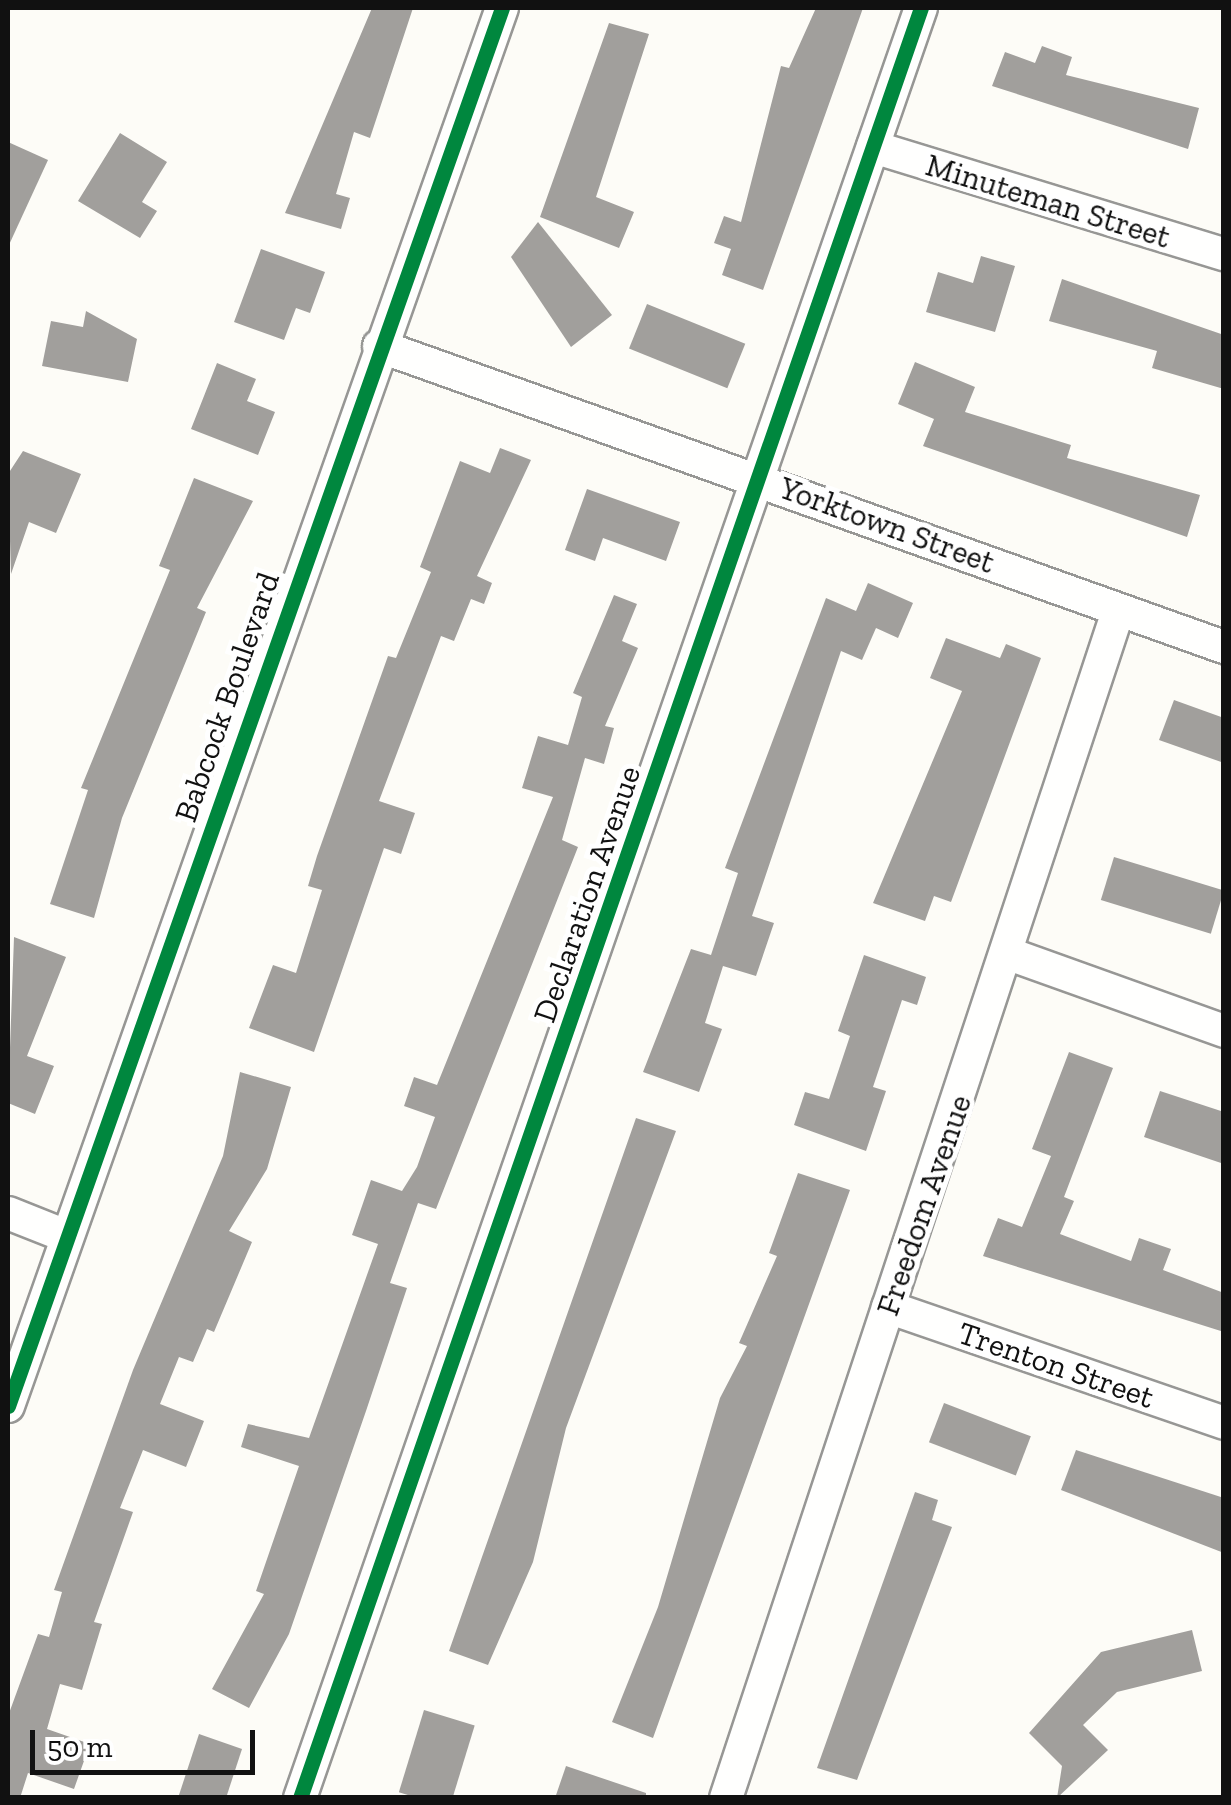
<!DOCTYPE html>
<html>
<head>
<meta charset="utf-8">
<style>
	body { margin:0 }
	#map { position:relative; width:1231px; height:1805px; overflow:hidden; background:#fdfcf7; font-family:"Zilla Slab",serif }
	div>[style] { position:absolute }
	.building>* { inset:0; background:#a19f9c; transform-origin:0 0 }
	.roads { filter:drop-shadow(2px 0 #979795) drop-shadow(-2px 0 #979795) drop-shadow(0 2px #979795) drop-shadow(0 -2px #979795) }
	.minor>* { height:32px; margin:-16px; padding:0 16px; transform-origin:16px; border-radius:16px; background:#fffffe }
	.cycleway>* { height:15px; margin:-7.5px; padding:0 7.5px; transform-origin:7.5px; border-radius:7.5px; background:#00873e }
	span { translate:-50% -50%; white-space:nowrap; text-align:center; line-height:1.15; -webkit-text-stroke:10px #fff; paint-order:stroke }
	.street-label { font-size:32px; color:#111 }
	.frame { position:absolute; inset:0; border:10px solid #111; pointer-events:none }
	.scale { position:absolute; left:30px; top:1730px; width:225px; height:45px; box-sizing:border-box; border:5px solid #111; border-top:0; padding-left:12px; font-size:30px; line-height:35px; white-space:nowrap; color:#111; -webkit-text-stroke:8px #fff; paint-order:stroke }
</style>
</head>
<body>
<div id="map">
	<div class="building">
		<i style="clip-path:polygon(372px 8px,413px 8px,370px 138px,354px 132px,336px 194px,350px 198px,341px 229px,285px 213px)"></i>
		<i style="clip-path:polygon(816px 8px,863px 8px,763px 290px,722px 275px,731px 249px,714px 243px,724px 216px,741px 222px,781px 66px,789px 68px)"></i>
		<i style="clip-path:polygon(609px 23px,649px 34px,596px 197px,634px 212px,619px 248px,540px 217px)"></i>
		<i style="clip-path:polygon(1042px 46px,1072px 57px,1066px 75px,1199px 108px,1188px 149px,992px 86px,1005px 52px,1035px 63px)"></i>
		<i style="clip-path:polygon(120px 133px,167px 162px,142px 202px,157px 211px,140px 238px,78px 201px)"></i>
		<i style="clip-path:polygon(8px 142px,48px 160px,8px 247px)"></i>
		<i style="clip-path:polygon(538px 222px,612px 315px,571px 347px,511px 257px)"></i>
		<i style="clip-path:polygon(261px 249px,325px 272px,310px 313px,296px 308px,284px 340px,234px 322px)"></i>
		<i style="clip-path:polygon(981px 256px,1015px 266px,995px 332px,926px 312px,938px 272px,973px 283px)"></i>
		<i style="clip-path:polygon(1062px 279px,1224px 335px,1224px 389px,1152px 368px,1157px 351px,1049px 321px)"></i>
		<i style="left:647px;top:304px;width:106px;height:48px;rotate:22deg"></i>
		<i style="clip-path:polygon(86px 311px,137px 339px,128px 382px,42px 366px,51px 321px,83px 327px)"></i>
		<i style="clip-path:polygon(915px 362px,975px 387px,965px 412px,1071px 445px,1067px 458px,1200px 495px,1187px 537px,923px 446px,934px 419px,898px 404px)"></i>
		<i style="clip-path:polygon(217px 363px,256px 379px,247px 401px,275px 412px,258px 455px,191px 429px)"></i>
		<i style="clip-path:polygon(500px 448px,531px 460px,477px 576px,492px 583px,484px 604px,471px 599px,454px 641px,441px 636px,379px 801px,415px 813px,401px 854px,384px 848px,314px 1052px,249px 1028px,273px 965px,296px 973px,322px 890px,308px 886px,317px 856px,388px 656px,396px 658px,431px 572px,420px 567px,460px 461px,490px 473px)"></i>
		<i style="clip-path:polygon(23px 451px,81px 474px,56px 533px,29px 522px,11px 574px,8px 474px)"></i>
		<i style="clip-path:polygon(194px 478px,253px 501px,197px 608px,206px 612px,122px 818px,94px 918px,50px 904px,88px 790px,81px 788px,170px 570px,159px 566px)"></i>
		<i style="clip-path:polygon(587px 489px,680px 522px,666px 561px,603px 538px,595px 561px,565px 550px)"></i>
		<i style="clip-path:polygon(868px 583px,913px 603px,898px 638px,876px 628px,862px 660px,841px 651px,752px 916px,774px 923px,756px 976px,723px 966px,705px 1023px,722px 1029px,699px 1092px,643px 1072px,691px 949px,711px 955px,738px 873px,725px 868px,826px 598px,856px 611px)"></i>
		<i style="clip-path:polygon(614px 595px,637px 604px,622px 641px,638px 648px,605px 726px,614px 728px,604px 764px,585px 758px,562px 840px,578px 847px,436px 1209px,418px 1203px,390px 1283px,407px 1288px,366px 1411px,289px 1634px,249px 1708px,212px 1689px,264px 1594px,256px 1591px,299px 1466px,241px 1447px,248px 1424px,309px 1438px,378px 1244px,352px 1235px,371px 1180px,402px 1191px,417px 1167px,435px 1117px,404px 1106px,414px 1077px,437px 1085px,553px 797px,522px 788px,538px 736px,568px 745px,582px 697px,573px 693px)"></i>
		<i style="clip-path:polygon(946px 638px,1000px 658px,1006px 644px,1041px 658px,951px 902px,934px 896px,925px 921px,873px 903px,962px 691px,930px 678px)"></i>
		<i style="clip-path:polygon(1174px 700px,1224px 718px,1224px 763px,1159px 740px)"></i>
		<i style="left:1114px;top:857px;width:115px;height:45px;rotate:17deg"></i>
		<i style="clip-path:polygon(14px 937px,66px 957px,27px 1056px,54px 1066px,35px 1114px,8px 1103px)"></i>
		<i style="clip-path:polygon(864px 955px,926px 977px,917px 1005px,902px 1000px,873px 1087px,886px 1091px,866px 1151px,794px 1125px,805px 1092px,829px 1099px,850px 1036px,838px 1031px)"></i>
		<i style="clip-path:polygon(1069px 1052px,1113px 1068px,1064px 1197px,1074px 1201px,1060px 1234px,1131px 1261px,1139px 1238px,1171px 1249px,1163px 1270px,1224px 1293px,1224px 1332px,983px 1256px,998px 1218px,1022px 1227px,1051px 1156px,1032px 1149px)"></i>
		<i style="clip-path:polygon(240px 1072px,291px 1087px,267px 1169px,229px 1231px,252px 1242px,214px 1332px,207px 1329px,193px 1362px,179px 1357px,160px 1404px,204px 1421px,186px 1467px,143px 1450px,120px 1508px,133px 1512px,94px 1622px,102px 1624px,82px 1690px,60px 1684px,47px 1729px,90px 1744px,74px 1789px,28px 1773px,20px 1798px,8px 1798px,8px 1716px,38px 1634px,49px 1637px,62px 1592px,54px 1590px,133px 1370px,223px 1156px)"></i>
		<i style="clip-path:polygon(1160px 1091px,1224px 1112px,1224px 1164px,1144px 1137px)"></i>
		<i style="clip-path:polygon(636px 1118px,676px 1131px,566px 1428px,533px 1562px,488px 1665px,449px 1651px)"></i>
		<i style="clip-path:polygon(798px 1173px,850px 1190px,653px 1738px,612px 1722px,658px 1607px,720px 1398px,747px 1346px,739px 1343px,777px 1256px,769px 1253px)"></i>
		<i style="left:944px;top:1403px;width:93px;height:42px;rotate:21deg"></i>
		<i style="clip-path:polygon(1076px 1450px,1224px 1498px,1224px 1553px,1061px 1490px)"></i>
		<i style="clip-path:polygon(915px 1492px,938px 1500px,932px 1520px,952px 1527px,857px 1780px,817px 1768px)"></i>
		<i style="clip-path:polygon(1192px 1630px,1202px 1671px,1117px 1692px,1083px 1725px,1108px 1750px,1057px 1798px,1062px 1766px,1029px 1733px,1101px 1652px)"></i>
		<i style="left:424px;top:1710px;width:53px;height:86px;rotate:17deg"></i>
		<i style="clip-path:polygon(199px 1734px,242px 1749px,226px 1798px,178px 1798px)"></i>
		<i style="clip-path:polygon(566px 1766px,646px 1793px,646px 1798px,555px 1798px)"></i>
	</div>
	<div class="roads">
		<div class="minor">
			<i style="left:873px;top:147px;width:367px;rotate:17deg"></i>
			<i style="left:379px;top:346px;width:897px;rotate:19.61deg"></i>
			<i style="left:1012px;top:955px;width:225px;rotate:19.7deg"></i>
			<i style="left:8px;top:1213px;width:62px;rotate:21.6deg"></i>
			<i style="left:888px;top:1307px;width:355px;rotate:19deg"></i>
			<i style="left:8px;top:1406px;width:1483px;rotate:-70.54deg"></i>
			<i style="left:300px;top:1798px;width:1895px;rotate:-70.87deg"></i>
			<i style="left:726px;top:1798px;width:1250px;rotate:-71.72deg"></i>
		</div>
	</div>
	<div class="cycleway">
		<i style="left:8px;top:1406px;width:1483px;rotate:-70.54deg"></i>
		<i style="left:300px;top:1798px;width:1895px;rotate:-70.87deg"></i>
	</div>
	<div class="street-label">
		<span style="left:1048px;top:201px;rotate:17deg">Minuteman Street</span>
		<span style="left:887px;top:525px;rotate:20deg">Yorktown Street</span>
		<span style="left:227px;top:697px;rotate:-71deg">Babcock Boulevard</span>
		<span style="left:587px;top:894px;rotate:-71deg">Declaration Avenue</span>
		<span style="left:924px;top:1205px;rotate:-71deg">Freedom Avenue</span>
		<span style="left:1056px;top:1365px;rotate:19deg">Trenton Street</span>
	</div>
	<div class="frame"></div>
	<div class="scale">50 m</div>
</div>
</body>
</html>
